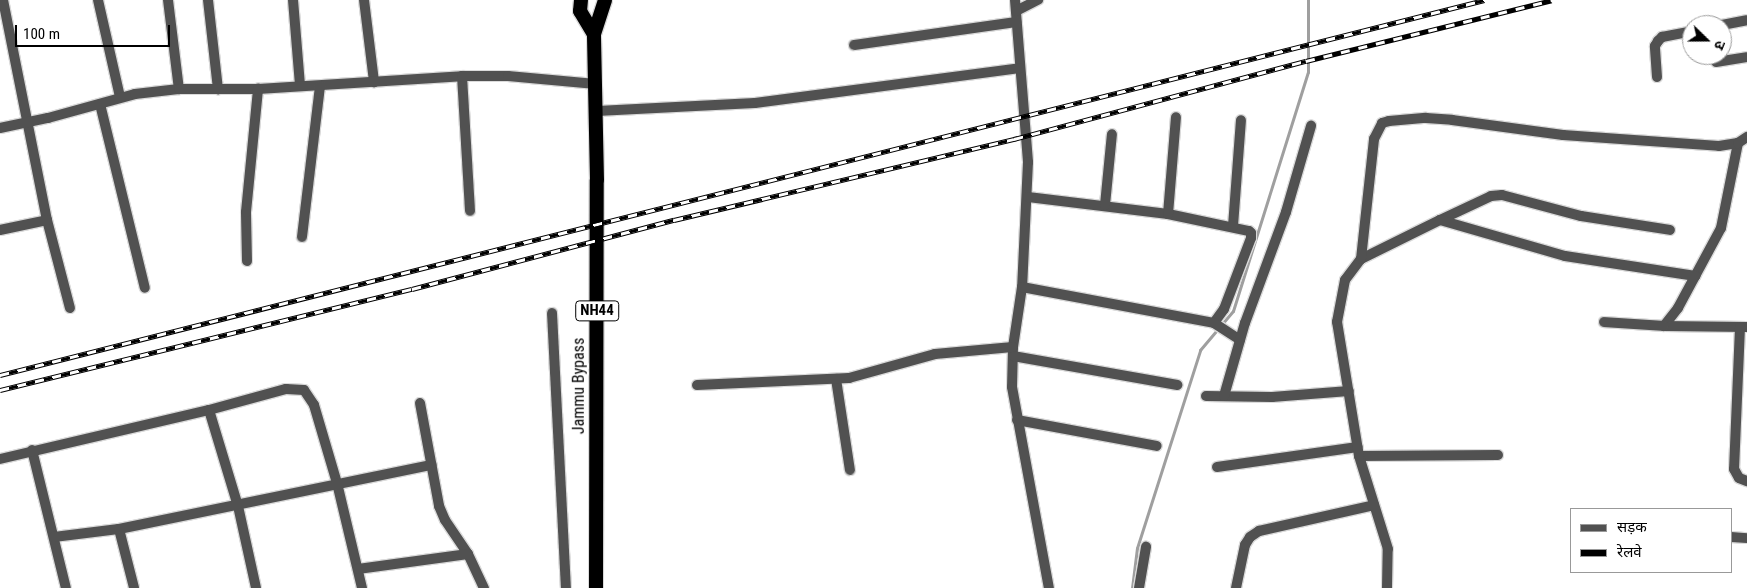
<!DOCTYPE html>
<html>
<head>
<meta charset="utf-8">
<style>
	body { margin:0 }
	#map { position:relative; width:1747px; height:588px; overflow:hidden; background:#fff; font-family:"Roboto Condensed","Noto Sans Devanagari",sans-serif }
	div>[style] { position:absolute }
	.stream>* { height:3px; margin:-1.5px; padding:0 1.5px; transform-origin:1.5px; border-radius:1.5px; background:#9f9f9f }
	.roads { filter:drop-shadow(1px 0 #dbdbdb) drop-shadow(-1px 0 #dbdbdb) drop-shadow(0 1px #dbdbdb) drop-shadow(0 -1px #dbdbdb) }
	.minor>* { height:10px; margin:-5px; padding:0 5px; transform-origin:5px; border-radius:5px; background:#515151 }
	.trunk>* { height:14px; margin:-7px; padding:0 7px; transform-origin:7px; border-radius:7px; background:#000 }
	.rail>* { height:5px; margin-top:-2.5px; transform-origin:0; background:repeating-linear-gradient(90deg,#fff 0 9px,#000 0 18px); box-sizing:border-box; border-block:1px solid #000 }
	span { translate:-50% -50%; white-space:nowrap; text-align:center; line-height:1.15; -webkit-text-stroke:4px #fff; paint-order:stroke }
	.shield-label span { padding:1px 4px; background:#fff; border:1px solid; border-radius:4px; -webkit-text-stroke-width:0 }
	.shield-label { font-size:15px; color:#000; font-weight:700 }
	.street-label { font-size:16px; color:#000 }
	.legend { position:absolute; left:1570px; top:508px; width:162px; height:65px; box-sizing:border-box; background:#fff; border:1px solid #999; margin:0; padding:6px 9px; list-style:none; font-size:15px; color:#000 }
	.legend li { display:flex; align-items:center; gap:10px; height:25px }
	.legend b { width:25px; border:1px solid #999 }
	.north { position:absolute; left:1682px; top:15px; width:50px; height:50px; box-sizing:border-box; background:#fff; border:1px solid #999; border-radius:50%; rotate:112deg; font-size:14px; font-weight:700; line-height:20px; text-align:center; color:#000 }
	.north::after { content:''; display:block; margin:auto; width:18px; height:22px; background:#000; clip-path:polygon(50% 0,100% 100%,50% 72%,0 100%) }
	.scale { position:absolute; left:15px; top:25px; width:155px; height:22px; box-sizing:border-box; border:2px solid #000; border-top:0; padding-left:6px; font-size:15px; line-height:18px; white-space:nowrap; color:#000; -webkit-text-stroke:4px #fff; paint-order:stroke }
</style>
</head>
<body>
<div id="map">
	<div class="stream">
		<i style="left:1132px;top:588px;width:40px;rotate:-82.9deg"></i>
		<i style="left:1137px;top:548px;width:208px;rotate:-72.3deg"></i>
		<i style="left:1200px;top:350px;width:51px;rotate:-49.8deg"></i>
		<i style="left:1233px;top:311px;width:250px;rotate:-72.6deg"></i>
		<i style="left:1308px;top:72px;width:72px;rotate:-90deg"></i>
	</div>
	<div class="roads">
		<div class="minor">
			<i style="left:3px;top:0;width:224px;rotate:78.7deg"></i>
			<i style="left:47px;top:220px;width:91px;rotate:75.4deg"></i>
			<i style="left:98px;top:0;width:99px;rotate:77.2deg"></i>
			<i style="left:168px;top:0;width:90px;rotate:83deg"></i>
			<i style="left:208px;top:0;width:90px;rotate:83.6deg"></i>
			<i style="left:293px;top:0;width:85px;rotate:85.3deg"></i>
			<i style="left:364px;top:0;width:83px;rotate:83deg"></i>
			<i style="left:1015px;top:0;width:163px;rotate:85.4deg"></i>
			<i style="left:1028px;top:162px;width:125px;rotate:92.7deg"></i>
			<i style="left:1022px;top:287px;width:61px;rotate:98.5deg"></i>
			<i style="left:1013px;top:347px;width:40px;rotate:91.4deg"></i>
			<i style="left:1012px;top:387px;width:204px;rotate:79.6deg"></i>
			<i style="left:1016px;top:11px;width:25px;rotate:-27deg"></i>
			<i style="left:1722px;top:25px;width:25px;rotate:-11deg"></i>
			<i style="left:854px;top:45px;width:164px;rotate:-8.1deg"></i>
			<i style="left:1716px;top:62px;width:31px;rotate:-9deg"></i>
			<i style="left:462px;top:76px;width:135px;rotate:86.6deg"></i>
			<i style="left:1657px;top:77px;width:31px;rotate:-94deg"></i>
			<i style="left:1655px;top:46px;width:6px;rotate:-59deg"></i>
			<i style="left:1658px;top:41px;width:6px;rotate:-45deg"></i>
			<i style="left:1662px;top:37px;width:31px;rotate:-11deg"></i>
			<i style="left:100px;top:104px;width:189px;rotate:76.3deg"></i>
			<i style="left:597px;top:111px;width:158px;rotate:-2.9deg"></i>
			<i style="left:755px;top:103px;width:267px;rotate:-7.5deg"></i>
			<i style="left:0;top:128px;width:49px;rotate:-11.8deg"></i>
			<i style="left:48px;top:118px;width:90px;rotate:-15.4deg"></i>
			<i style="left:135px;top:94px;width:44px;rotate:-6.5deg"></i>
			<i style="left:179px;top:89px;width:79px"></i>
			<i style="left:258px;top:89px;width:204px;rotate:-3.6deg"></i>
			<i style="left:462px;top:76px;width:46px"></i>
			<i style="left:508px;top:76px;width:88px;rotate:5.2deg"></i>
			<i style="left:1738px;top:143px;width:87px;rotate:101.3deg"></i>
			<i style="left:1721px;top:228px;width:91px;rotate:118.3deg"></i>
			<i style="left:1678px;top:308px;width:23px;rotate:128deg"></i>
			<i style="left:1664px;top:326px;width:83px;rotate:0.7deg"></i>
			<i style="left:1028px;top:197px;width:141px;rotate:6.9deg"></i>
			<i style="left:1168px;top:214px;width:83px;rotate:11.9deg"></i>
			<i style="left:1249px;top:231px;width:3px;rotate:45deg"></i>
			<i style="left:1251px;top:233px;width:5px;rotate:90deg"></i>
			<i style="left:1251px;top:238px;width:76px;rotate:110.8deg"></i>
			<i style="left:1224px;top:309px;width:17px;rotate:126deg"></i>
			<i style="left:1105px;top:205px;width:71px;rotate:-84.4deg"></i>
			<i style="left:1168px;top:214px;width:97px;rotate:-85.3deg"></i>
			<i style="left:1440px;top:220px;width:56px;rotate:-25.2deg"></i>
			<i style="left:1491px;top:196px;width:11px;rotate:-5deg"></i>
			<i style="left:1502px;top:195px;width:82px;rotate:14.9deg"></i>
			<i style="left:1581px;top:216px;width:90px;rotate:8.9deg"></i>
			<i style="left:1233px;top:226px;width:106px;rotate:-85.7deg"></i>
			<i style="left:0;top:230px;width:48px;rotate:-12deg"></i>
			<i style="left:302px;top:237px;width:152px;rotate:-83.2deg"></i>
			<i style="left:1361px;top:259px;width:88px;rotate:-26.3deg"></i>
			<i style="left:1440px;top:220px;width:130px;rotate:16.1deg"></i>
			<i style="left:1565px;top:256px;width:132px;rotate:8.7deg"></i>
			<i style="left:247px;top:261px;width:49px;rotate:-91.2deg"></i>
			<i style="left:246px;top:212px;width:124px;rotate:-84.4deg"></i>
			<i style="left:1022px;top:287px;width:195px;rotate:10.6deg"></i>
			<i style="left:1214px;top:323px;width:31px;rotate:33deg"></i>
			<i style="left:552px;top:313px;width:275px;rotate:87.1deg"></i>
			<i style="left:1604px;top:322px;width:60px;rotate:3.8deg"></i>
			<i style="left:1740px;top:327px;width:142px;rotate:92.4deg"></i>
			<i style="left:1734px;top:469px;width:10px;rotate:61deg"></i>
			<i style="left:1739px;top:478px;width:9px;rotate:21deg"></i>
			<i style="left:1013px;top:356px;width:167px;rotate:10deg"></i>
			<i style="left:836px;top:379px;width:92px;rotate:81.3deg"></i>
			<i style="left:697px;top:385px;width:152px;rotate:-2.6deg"></i>
			<i style="left:849px;top:378px;width:89px;rotate:-15.6deg"></i>
			<i style="left:935px;top:354px;width:78px;rotate:-5.1deg"></i>
			<i style="left:1206px;top:396px;width:66px;rotate:0.9deg"></i>
			<i style="left:1272px;top:397px;width:77px;rotate:-4.5deg"></i>
			<i style="left:1224px;top:396px;width:76px;rotate:-74deg"></i>
			<i style="left:1245px;top:323px;width:118px;rotate:-69.7deg"></i>
			<i style="left:1286px;top:212px;width:90px;rotate:-73.8deg"></i>
			<i style="left:420px;top:403px;width:105px;rotate:79.5deg"></i>
			<i style="left:439px;top:506px;width:15px;rotate:67deg"></i>
			<i style="left:445px;top:520px;width:41px;rotate:55.9deg"></i>
			<i style="left:468px;top:554px;width:38px;rotate:65deg"></i>
			<i style="left:209px;top:410px;width:100px;rotate:73.2deg"></i>
			<i style="left:238px;top:506px;width:84px;rotate:77.6deg"></i>
			<i style="left:1017px;top:420px;width:142px;rotate:10.5deg"></i>
			<i style="left:32px;top:450px;width:142px;rotate:76.2deg"></i>
			<i style="left:1359px;top:456px;width:139px;rotate:-0.4deg"></i>
			<i style="left:0;top:459px;width:215px;rotate:-13.2deg"></i>
			<i style="left:209px;top:410px;width:80px;rotate:-15.3deg"></i>
			<i style="left:286px;top:389px;width:18px;rotate:3deg"></i>
			<i style="left:304px;top:390px;width:18px;rotate:56deg"></i>
			<i style="left:314px;top:405px;width:81px;rotate:73.6deg"></i>
			<i style="left:337px;top:483px;width:108px;rotate:76.6deg"></i>
			<i style="left:1217px;top:467px;width:142px;rotate:-8.1deg"></i>
			<i style="left:119px;top:529px;width:61px;rotate:75.7deg"></i>
			<i style="left:54px;top:537px;width:65px;rotate:-7deg"></i>
			<i style="left:119px;top:529px;width:319px;rotate:-11.6deg"></i>
			<i style="left:1731px;top:537px;width:16px;rotate:4deg"></i>
			<i style="left:358px;top:569px;width:111px;rotate:-7.8deg"></i>
			<i style="left:1139px;top:588px;width:42px;rotate:-80.3deg"></i>
			<i style="left:1236px;top:588px;width:44px;rotate:-78.2deg"></i>
			<i style="left:1245px;top:545px;width:9px;rotate:-58deg"></i>
			<i style="left:1250px;top:537px;width:11px;rotate:-34deg"></i>
			<i style="left:1259px;top:531px;width:118px;rotate:-12.7deg"></i>
			<i style="left:1387px;top:588px;width:39px;rotate:-89deg"></i>
			<i style="left:1388px;top:549px;width:97px;rotate:-107.3deg"></i>
			<i style="left:1359px;top:456px;width:136px;rotate:-99.3deg"></i>
			<i style="left:1337px;top:322px;width:43px;rotate:-79.2deg"></i>
			<i style="left:1345px;top:280px;width:26px;rotate:-53deg"></i>
			<i style="left:1361px;top:259px;width:121px;rotate:-83.8deg"></i>
			<i style="left:1374px;top:139px;width:18px;rotate:-63deg"></i>
			<i style="left:1382px;top:123px;width:7px;rotate:-16deg"></i>
			<i style="left:1389px;top:121px;width:37px;rotate:-5deg"></i>
			<i style="left:1426px;top:118px;width:26px;rotate:4deg"></i>
			<i style="left:1452px;top:120px;width:112px;rotate:7.7deg"></i>
			<i style="left:1563px;top:135px;width:156px;rotate:4deg"></i>
			<i style="left:1719px;top:146px;width:19px;rotate:-9deg"></i>
			<i style="left:1738px;top:143px;width:11px;rotate:-34deg"></i>
		</div>
		<div class="trunk">
			<i style="left:581px;top:0;width:11px;rotate:95deg"></i>
			<i style="left:580px;top:11px;width:27px;rotate:59deg"></i>
			<i style="left:596px;top:588px;width:408px;rotate:-89.9deg"></i>
			<i style="left:597px;top:180px;width:146px;rotate:-91.2deg"></i>
			<i style="left:594px;top:34px;width:36px;rotate:-72deg"></i>
		</div>
	</div>
	<div class="rail">
		<i style="left:0;top:375px;width:1531px;rotate:-14.18deg"></i>
		<i style="left:0;top:390px;width:424px;rotate:-13.8deg"></i>
		<i style="left:412px;top:289px;width:271px;rotate:-14.8deg"></i>
		<i style="left:674px;top:220px;width:350px;rotate:-13.4deg"></i>
		<i style="left:1014px;top:139px;width:302px;rotate:-15deg"></i>
		<i style="left:1306px;top:61px;width:253px;rotate:-13.9deg"></i>
	</div>
	<div class="shield-label">
		<span style="left:597px;top:311px">NH44</span>
	</div>
	<div class="street-label">
		<span style="left:579px;top:386px;rotate:-90deg">Jammu Bypass</span>
	</div>
	<ul class="legend">
	<li><b style="height:6px;background:#515151"></b>सड़क</li>
	<li><b style="height:6px;background:#000"></b>रेलवे</li>
	</ul>
	<div class="north">उ</div>
	<div class="scale">100 m</div>
</div>
</body>
</html>
